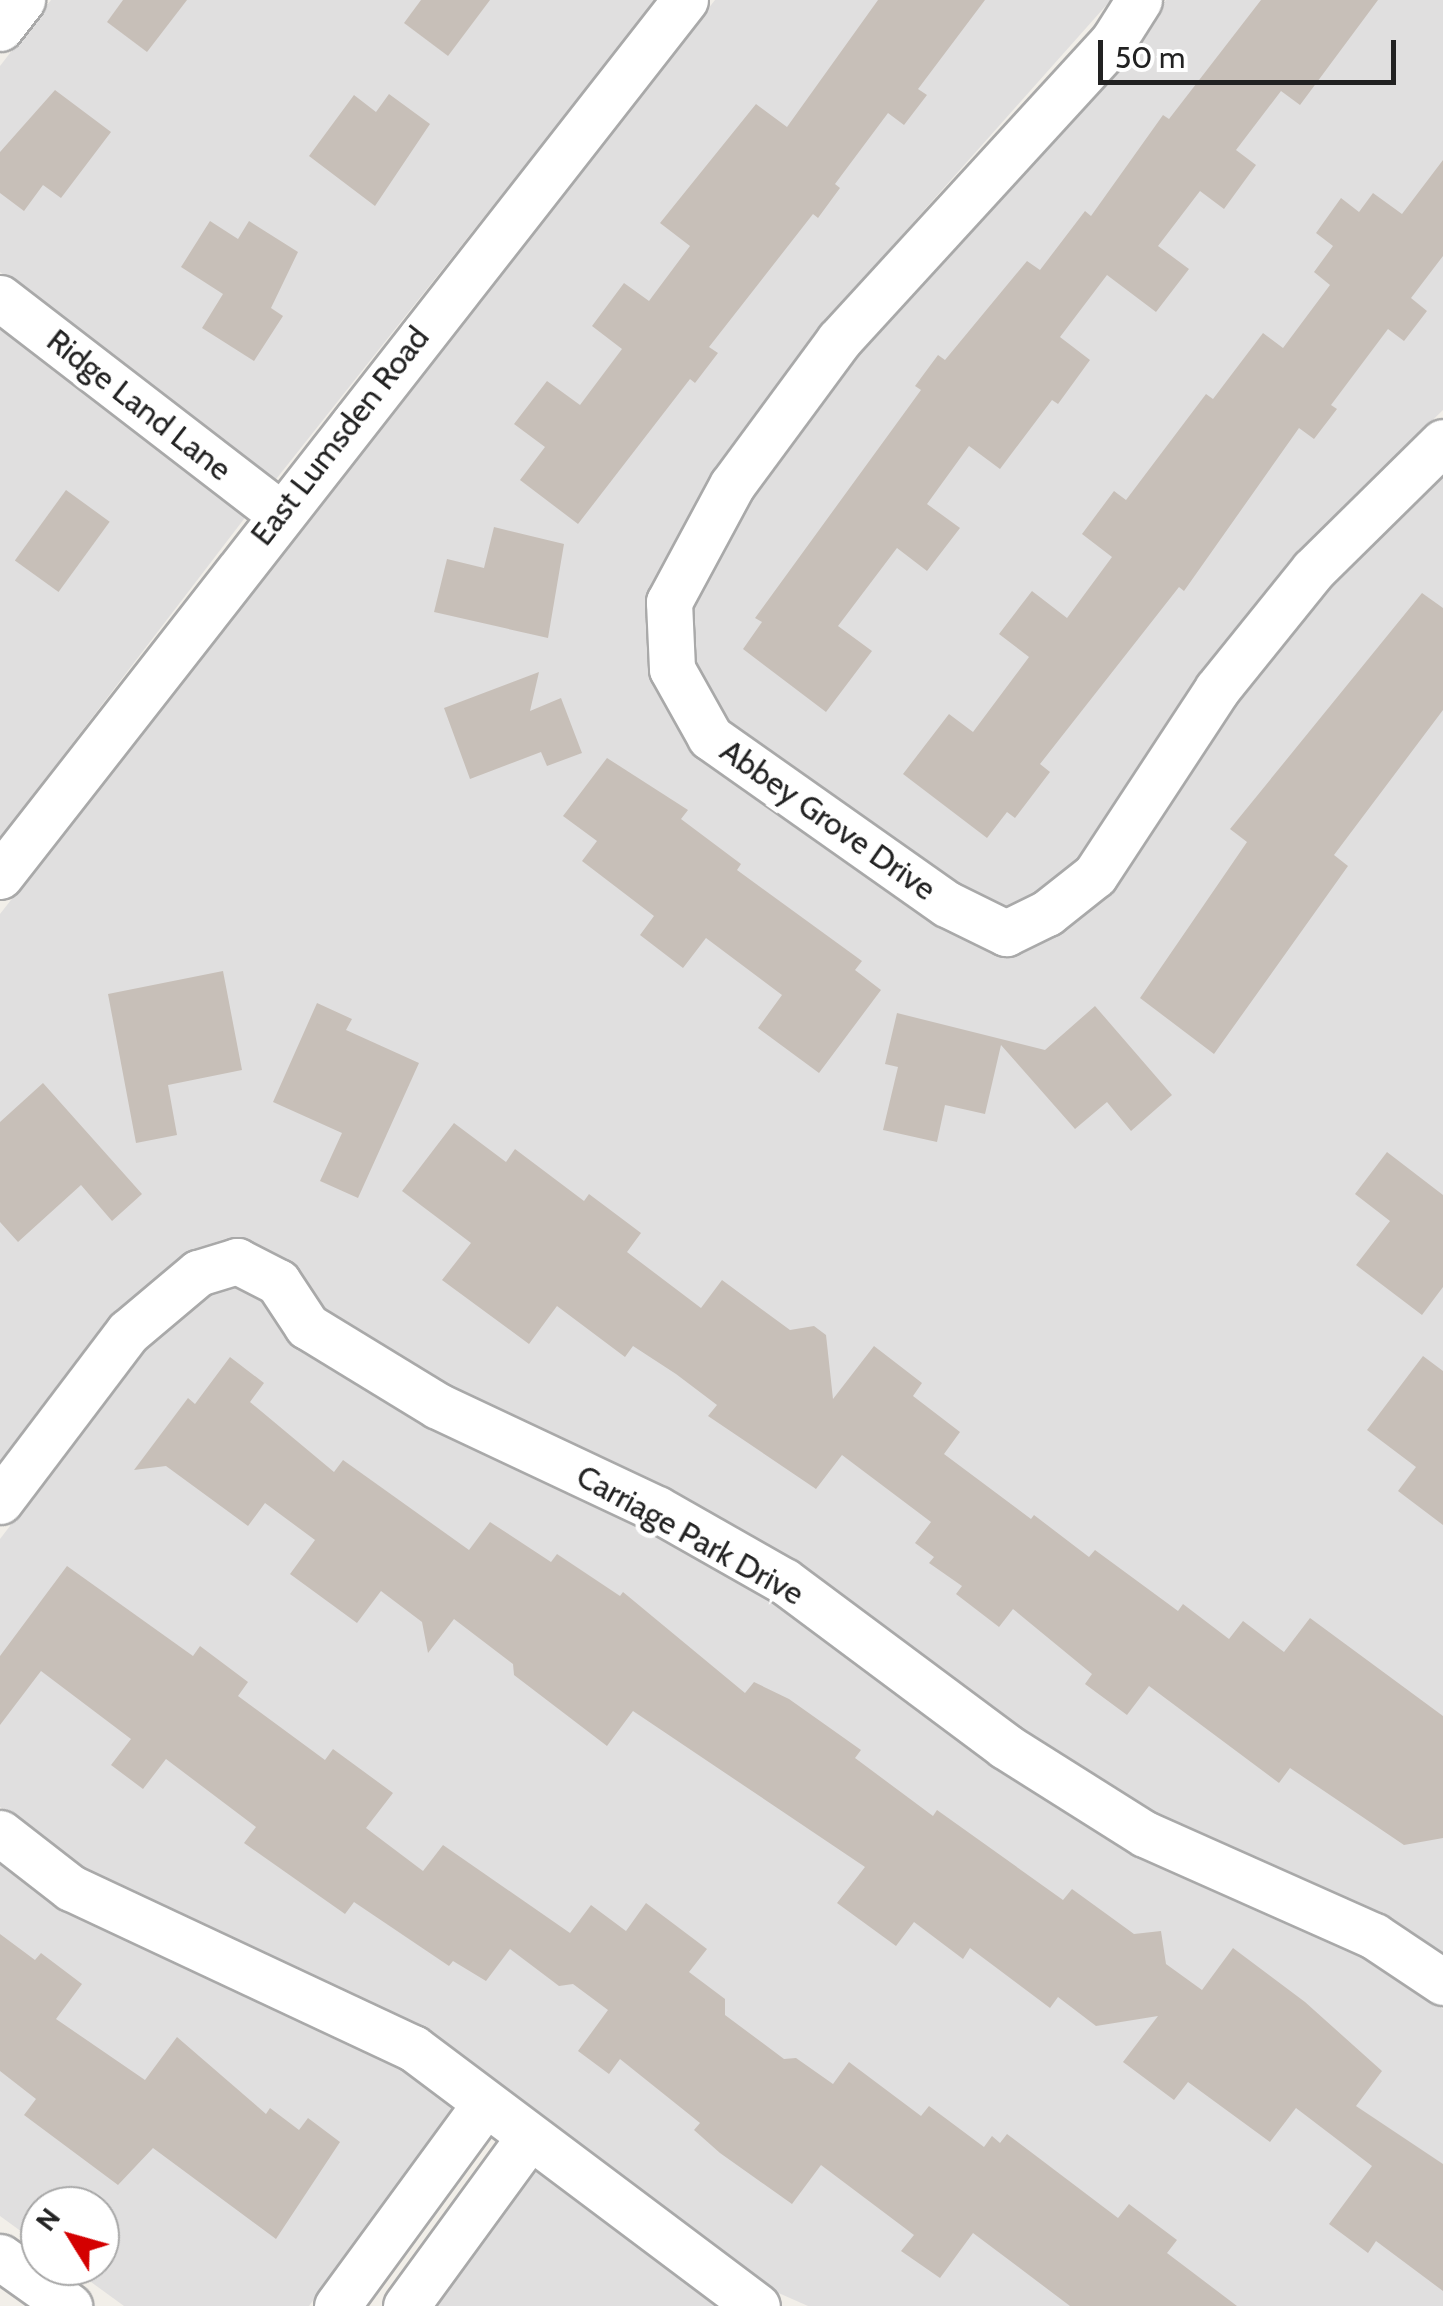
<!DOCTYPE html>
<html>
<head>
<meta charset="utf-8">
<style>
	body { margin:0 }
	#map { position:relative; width:1443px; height:2306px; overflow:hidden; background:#f2efe9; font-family:Cabin,sans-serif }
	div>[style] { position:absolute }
	.residential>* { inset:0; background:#e0dfdf }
	.building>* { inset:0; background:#c7bfb8; transform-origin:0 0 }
	.roads { filter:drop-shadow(2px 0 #a9a9a9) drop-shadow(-2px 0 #a9a9a9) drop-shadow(0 2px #a9a9a9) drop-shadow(0 -2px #a9a9a9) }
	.minor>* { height:45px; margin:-22.5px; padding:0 22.5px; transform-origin:22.5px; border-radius:22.5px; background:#fff }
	span { translate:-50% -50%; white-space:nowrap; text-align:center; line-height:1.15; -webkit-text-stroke:10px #fff; paint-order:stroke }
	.street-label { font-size:32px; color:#222 }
	.north { position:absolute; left:20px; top:2186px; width:100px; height:100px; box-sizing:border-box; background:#fff; border:2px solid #a7a7a7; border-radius:50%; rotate:307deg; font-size:28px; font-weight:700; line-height:40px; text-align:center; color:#222 }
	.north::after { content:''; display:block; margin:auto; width:35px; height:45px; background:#d40000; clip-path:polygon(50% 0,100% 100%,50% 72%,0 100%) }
	.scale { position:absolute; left:1098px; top:40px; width:298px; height:45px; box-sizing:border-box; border:5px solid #222; border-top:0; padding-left:12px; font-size:30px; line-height:35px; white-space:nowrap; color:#222; -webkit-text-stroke:8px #fff; paint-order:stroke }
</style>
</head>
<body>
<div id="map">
	<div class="residential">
		<i style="clip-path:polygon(51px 0,656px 0,273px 483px,0 272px,0 66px)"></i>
		<i style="clip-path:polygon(715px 0,1111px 0,822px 325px,714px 471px,647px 600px,652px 677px,1017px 952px,1063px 930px,1115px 887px,1236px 702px,1330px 585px,1443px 475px,1443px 1957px,1384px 1918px,1154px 1815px,322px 1311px,286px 1264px,110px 1319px,0 1463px,0 914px)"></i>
		<i style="clip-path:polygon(1166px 0,1443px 0,1443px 410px,1294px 556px,1198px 676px,1078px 859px,1034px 894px,1003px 908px,957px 886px,726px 723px,693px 665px,691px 609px,751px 497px,857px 354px,1131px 53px)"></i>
		<i style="clip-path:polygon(0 324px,247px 515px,0 838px)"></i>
		<i style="clip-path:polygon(237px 1284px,773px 1598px,1431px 1998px,1443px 2009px,1443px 2306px,808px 2306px,765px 2287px,81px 1870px,0 1807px,0 1539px,146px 1348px,211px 1292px)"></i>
		<i style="clip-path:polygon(0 1859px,403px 2066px,455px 2106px,309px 2306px,124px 2306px,69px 2266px,100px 2266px,100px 2206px,40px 2206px,40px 2245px,0 2216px)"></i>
		<i style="clip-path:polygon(534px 2169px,580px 2205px,722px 2306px,434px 2306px)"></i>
	</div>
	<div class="building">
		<i style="clip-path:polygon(123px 0,187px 0,147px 52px,107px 22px)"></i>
		<i style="clip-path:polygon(421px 0,490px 0,448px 56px,404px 23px)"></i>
		<i style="clip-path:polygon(878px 0,985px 0,918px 89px,927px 95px,904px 125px,888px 113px,835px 184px,840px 188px,818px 218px,813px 214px,709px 347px,718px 353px,695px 383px,690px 379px,578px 524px,520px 480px,545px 447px,514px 424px,547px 381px,580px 405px,622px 349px,592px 326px,624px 283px,649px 301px,690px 246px,660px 223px,756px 104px,787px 127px)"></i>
		<i style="clip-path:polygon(1261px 0,1378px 0,1300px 105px,1281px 91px,1236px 150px,1256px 165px,1224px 209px,1200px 191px,1158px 246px,1189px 269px,1156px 312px,1107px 275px,1060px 337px,1090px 360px,1058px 404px,1052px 400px,1000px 469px,969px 446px,927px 504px,960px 528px,927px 571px,897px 548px,838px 626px,872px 651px,826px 712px,743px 649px,762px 622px,755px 618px,921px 390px,915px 386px,938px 355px,945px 360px,1027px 261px,1040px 270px,1085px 211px,1091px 216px,1163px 115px,1169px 119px)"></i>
		<i style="clip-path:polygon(55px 90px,111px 132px,61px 198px,43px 185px,24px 211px,0 193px,0 152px)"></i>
		<i style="clip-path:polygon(389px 94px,430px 124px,375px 206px,309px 156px,354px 95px,376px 112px)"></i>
		<i style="clip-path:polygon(1443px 160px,1443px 256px,1411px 298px,1427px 311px,1404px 341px,1388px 329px,1331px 405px,1337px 409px,1314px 439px,1299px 428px,1184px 591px,1179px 587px,1040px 764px,1050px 772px,1015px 818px,1007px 812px,987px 838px,903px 774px,949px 714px,973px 732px,1029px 657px,999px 634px,1032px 591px,1067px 618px,1112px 557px,1082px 534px,1114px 491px,1126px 500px,1206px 394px,1213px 399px,1263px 333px,1283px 348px,1330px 285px,1314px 272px,1333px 246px,1316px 233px,1341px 198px,1359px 212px,1373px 193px,1402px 214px)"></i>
		<i style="clip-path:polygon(210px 221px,238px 239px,249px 221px,298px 252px,271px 308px,283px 316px,254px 361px,202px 328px,223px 294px,181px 267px)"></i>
		<i style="left:66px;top:490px;width:54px;height:87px;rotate:36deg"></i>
		<i style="clip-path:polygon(494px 527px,564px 544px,548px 638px,434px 612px,447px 559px,484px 568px)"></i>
		<i style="clip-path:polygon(1422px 593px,1443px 608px,1443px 710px,1334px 855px,1348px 866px,1214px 1054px,1140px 998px,1247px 842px,1230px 829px)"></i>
		<i style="clip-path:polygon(539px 672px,530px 711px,561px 698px,582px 753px,547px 766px,541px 752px,470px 779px,444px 708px)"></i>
		<i style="clip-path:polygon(607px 758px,688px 810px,681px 819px,741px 864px,737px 870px,862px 961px,855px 970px,881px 990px,819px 1073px,758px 1028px,782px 995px,706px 938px,683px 968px,640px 935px,654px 916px,582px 861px,597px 841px,563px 816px)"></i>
		<i style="clip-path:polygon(223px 971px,242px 1070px,168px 1085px,177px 1135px,136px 1143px,108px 994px)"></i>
		<i style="clip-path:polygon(317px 1003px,352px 1019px,346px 1030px,419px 1063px,358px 1198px,320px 1181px,342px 1133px,273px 1102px)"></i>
		<i style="clip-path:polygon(1095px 1006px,1172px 1095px,1131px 1131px,1107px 1102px,1075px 1129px,1001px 1045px,985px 1114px,945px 1105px,937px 1142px,883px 1130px,898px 1067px,885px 1064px,897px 1013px,1045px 1050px)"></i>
		<i style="clip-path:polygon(43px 1083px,142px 1194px,112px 1221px,81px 1185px,18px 1242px,0 1222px,0 1122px)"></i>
		<i style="clip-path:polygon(454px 1123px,506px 1162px,515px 1149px,584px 1201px,589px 1194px,641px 1233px,627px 1252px,701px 1308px,722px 1280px,790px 1330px,814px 1326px,826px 1335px,833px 1399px,874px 1346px,922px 1383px,913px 1396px,960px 1432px,944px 1454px,1031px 1519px,1034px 1515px,1089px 1557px,1095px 1550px,1178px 1611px,1183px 1604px,1229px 1639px,1243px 1621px,1284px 1652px,1310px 1618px,1443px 1716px,1443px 1838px,1404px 1845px,1290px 1768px,1279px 1783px,1149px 1686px,1127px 1715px,1085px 1684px,1092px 1674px,1013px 1609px,999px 1627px,956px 1594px,962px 1586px,929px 1563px,934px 1557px,915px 1543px,931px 1522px,842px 1455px,816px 1489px,708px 1416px,717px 1405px,676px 1374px,633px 1346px,625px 1357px,557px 1306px,529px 1344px,442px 1280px,471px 1243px,402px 1191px)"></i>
		<i style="clip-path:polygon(1387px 1152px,1443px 1195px,1443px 1287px,1422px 1315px,1356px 1265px,1390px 1221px,1355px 1194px)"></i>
		<i style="clip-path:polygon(1423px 1356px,1443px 1371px,1443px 1525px,1398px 1491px,1416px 1467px,1367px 1430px)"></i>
		<i style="clip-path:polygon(230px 1357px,264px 1383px,250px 1402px,334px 1472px,343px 1460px,469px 1550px,490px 1522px,551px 1562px,557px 1554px,620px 1596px,623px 1592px,745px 1693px,754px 1682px,789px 1699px,861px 1750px,855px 1758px,933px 1816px,937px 1810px,1063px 1900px,1072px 1889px,1134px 1934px,1161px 1931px,1166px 1964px,1202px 1990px,1233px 1948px,1305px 2002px,1382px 2071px,1356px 2106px,1443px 2164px,1443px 2291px,1376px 2241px,1368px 2253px,1329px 2224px,1372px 2166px,1296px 2108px,1270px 2142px,1188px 2082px,1174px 2100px,1123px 2062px,1158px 2016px,1096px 2026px,1058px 1997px,1050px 2008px,970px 1948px,963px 1959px,914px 1922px,896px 1946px,837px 1903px,865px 1867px,633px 1711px,607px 1746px,514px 1675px,513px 1664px,454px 1619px,428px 1653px,422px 1622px,381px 1591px,357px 1623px,290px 1574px,315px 1540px,265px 1503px,248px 1526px,166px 1466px,134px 1470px,188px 1398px,195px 1404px)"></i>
		<i style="clip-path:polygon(67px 1566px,193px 1656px,200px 1646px,248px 1682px,238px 1696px,325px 1760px,333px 1749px,393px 1793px,366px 1828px,423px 1871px,443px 1845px,570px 1933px,591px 1905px,626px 1931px,646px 1903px,707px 1949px,689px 1972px,725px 1999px,725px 2015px,784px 2059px,796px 2058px,833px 2084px,849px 2062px,921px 2116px,929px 2106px,984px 2147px,992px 2136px,1000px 2143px,1007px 2134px,1118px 2218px,1129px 2204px,1177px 2240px,1167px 2253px,1237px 2306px,1070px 2306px,973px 2233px,940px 2278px,901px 2251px,914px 2235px,821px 2165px,792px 2204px,720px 2153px,694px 2130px,700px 2123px,620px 2059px,609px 2074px,578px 2051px,608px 2010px,573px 1984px,559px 1986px,510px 1949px,486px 1981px,453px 1961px,449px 1966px,354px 1902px,345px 1914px,244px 1843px,256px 1827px,166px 1759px,143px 1789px,111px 1765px,131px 1739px,41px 1671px,0 1725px,0 1656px)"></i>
		<i style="clip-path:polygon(0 1934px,35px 1960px,41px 1953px,82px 1984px,56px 2019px,145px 2080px,177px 2037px,266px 2114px,270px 2108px,299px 2130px,308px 2118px,340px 2142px,276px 2239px,153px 2148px,118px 2185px,24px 2115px,36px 2099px,0 2071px)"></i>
	</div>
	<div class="roads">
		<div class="minor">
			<i style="left:1139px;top:0;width:49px;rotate:122.4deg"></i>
			<i style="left:1113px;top:41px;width:406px;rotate:132.5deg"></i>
			<i style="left:839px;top:340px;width:180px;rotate:126.4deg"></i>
			<i style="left:732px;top:485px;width:133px;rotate:118.3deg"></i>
			<i style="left:669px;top:602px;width:67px;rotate:87.4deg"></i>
			<i style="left:672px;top:669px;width:78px;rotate:60.8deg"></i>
			<i style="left:710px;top:737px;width:290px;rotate:35.2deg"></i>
			<i style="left:947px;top:904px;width:66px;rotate:26.2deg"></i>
			<i style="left:1006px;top:933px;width:46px;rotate:-26deg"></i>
			<i style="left:1047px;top:913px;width:61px;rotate:-38.4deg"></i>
			<i style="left:1095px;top:875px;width:222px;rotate:-56.7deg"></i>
			<i style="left:1217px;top:689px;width:153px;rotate:-51.1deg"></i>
			<i style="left:1313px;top:570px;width:182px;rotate:-44.6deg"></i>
			<i style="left:0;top:28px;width:36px;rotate:-52deg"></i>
			<i style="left:0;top:298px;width:351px;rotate:37.6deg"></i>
			<i style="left:0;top:876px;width:1112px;rotate:-51.98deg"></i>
			<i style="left:0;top:1501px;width:212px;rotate:-52.9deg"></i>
			<i style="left:128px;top:1332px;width:92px;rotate:-40.1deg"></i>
			<i style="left:198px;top:1273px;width:41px;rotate:-17.1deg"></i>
			<i style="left:237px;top:1261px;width:46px;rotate:27.1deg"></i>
			<i style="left:278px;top:1282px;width:53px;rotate:56.6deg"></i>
			<i style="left:307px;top:1326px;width:153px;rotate:31.4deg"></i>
			<i style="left:438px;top:1406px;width:242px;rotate:25.2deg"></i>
			<i style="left:657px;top:1509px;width:146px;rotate:29.6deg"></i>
			<i style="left:784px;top:1581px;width:276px;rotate:36.7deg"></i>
			<i style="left:1005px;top:1746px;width:165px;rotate:32.2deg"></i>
			<i style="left:1145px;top:1834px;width:251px;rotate:24deg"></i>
			<i style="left:1374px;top:1936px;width:83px;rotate:33.7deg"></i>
			<i style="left:0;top:1833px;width:90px;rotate:37.8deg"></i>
			<i style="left:71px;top:1888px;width:378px;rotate:25.1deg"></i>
			<i style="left:413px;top:2048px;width:430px;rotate:36.9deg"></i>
			<i style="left:0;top:2257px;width:85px;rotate:35.4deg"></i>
			<i style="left:337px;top:2306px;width:250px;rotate:-53.8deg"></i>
			<i style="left:406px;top:2306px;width:207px;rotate:-53.9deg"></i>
		</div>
	</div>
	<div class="street-label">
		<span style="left:139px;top:405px;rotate:38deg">Ridge Land Lane</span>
		<span style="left:340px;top:436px;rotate:-52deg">East Lumsden Road</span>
		<span style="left:828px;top:820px;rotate:35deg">Abbey Grove Drive</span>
		<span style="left:690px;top:1535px;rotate:29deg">Carriage Park Drive</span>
	</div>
	<div class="north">N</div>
	<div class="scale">50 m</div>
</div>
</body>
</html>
